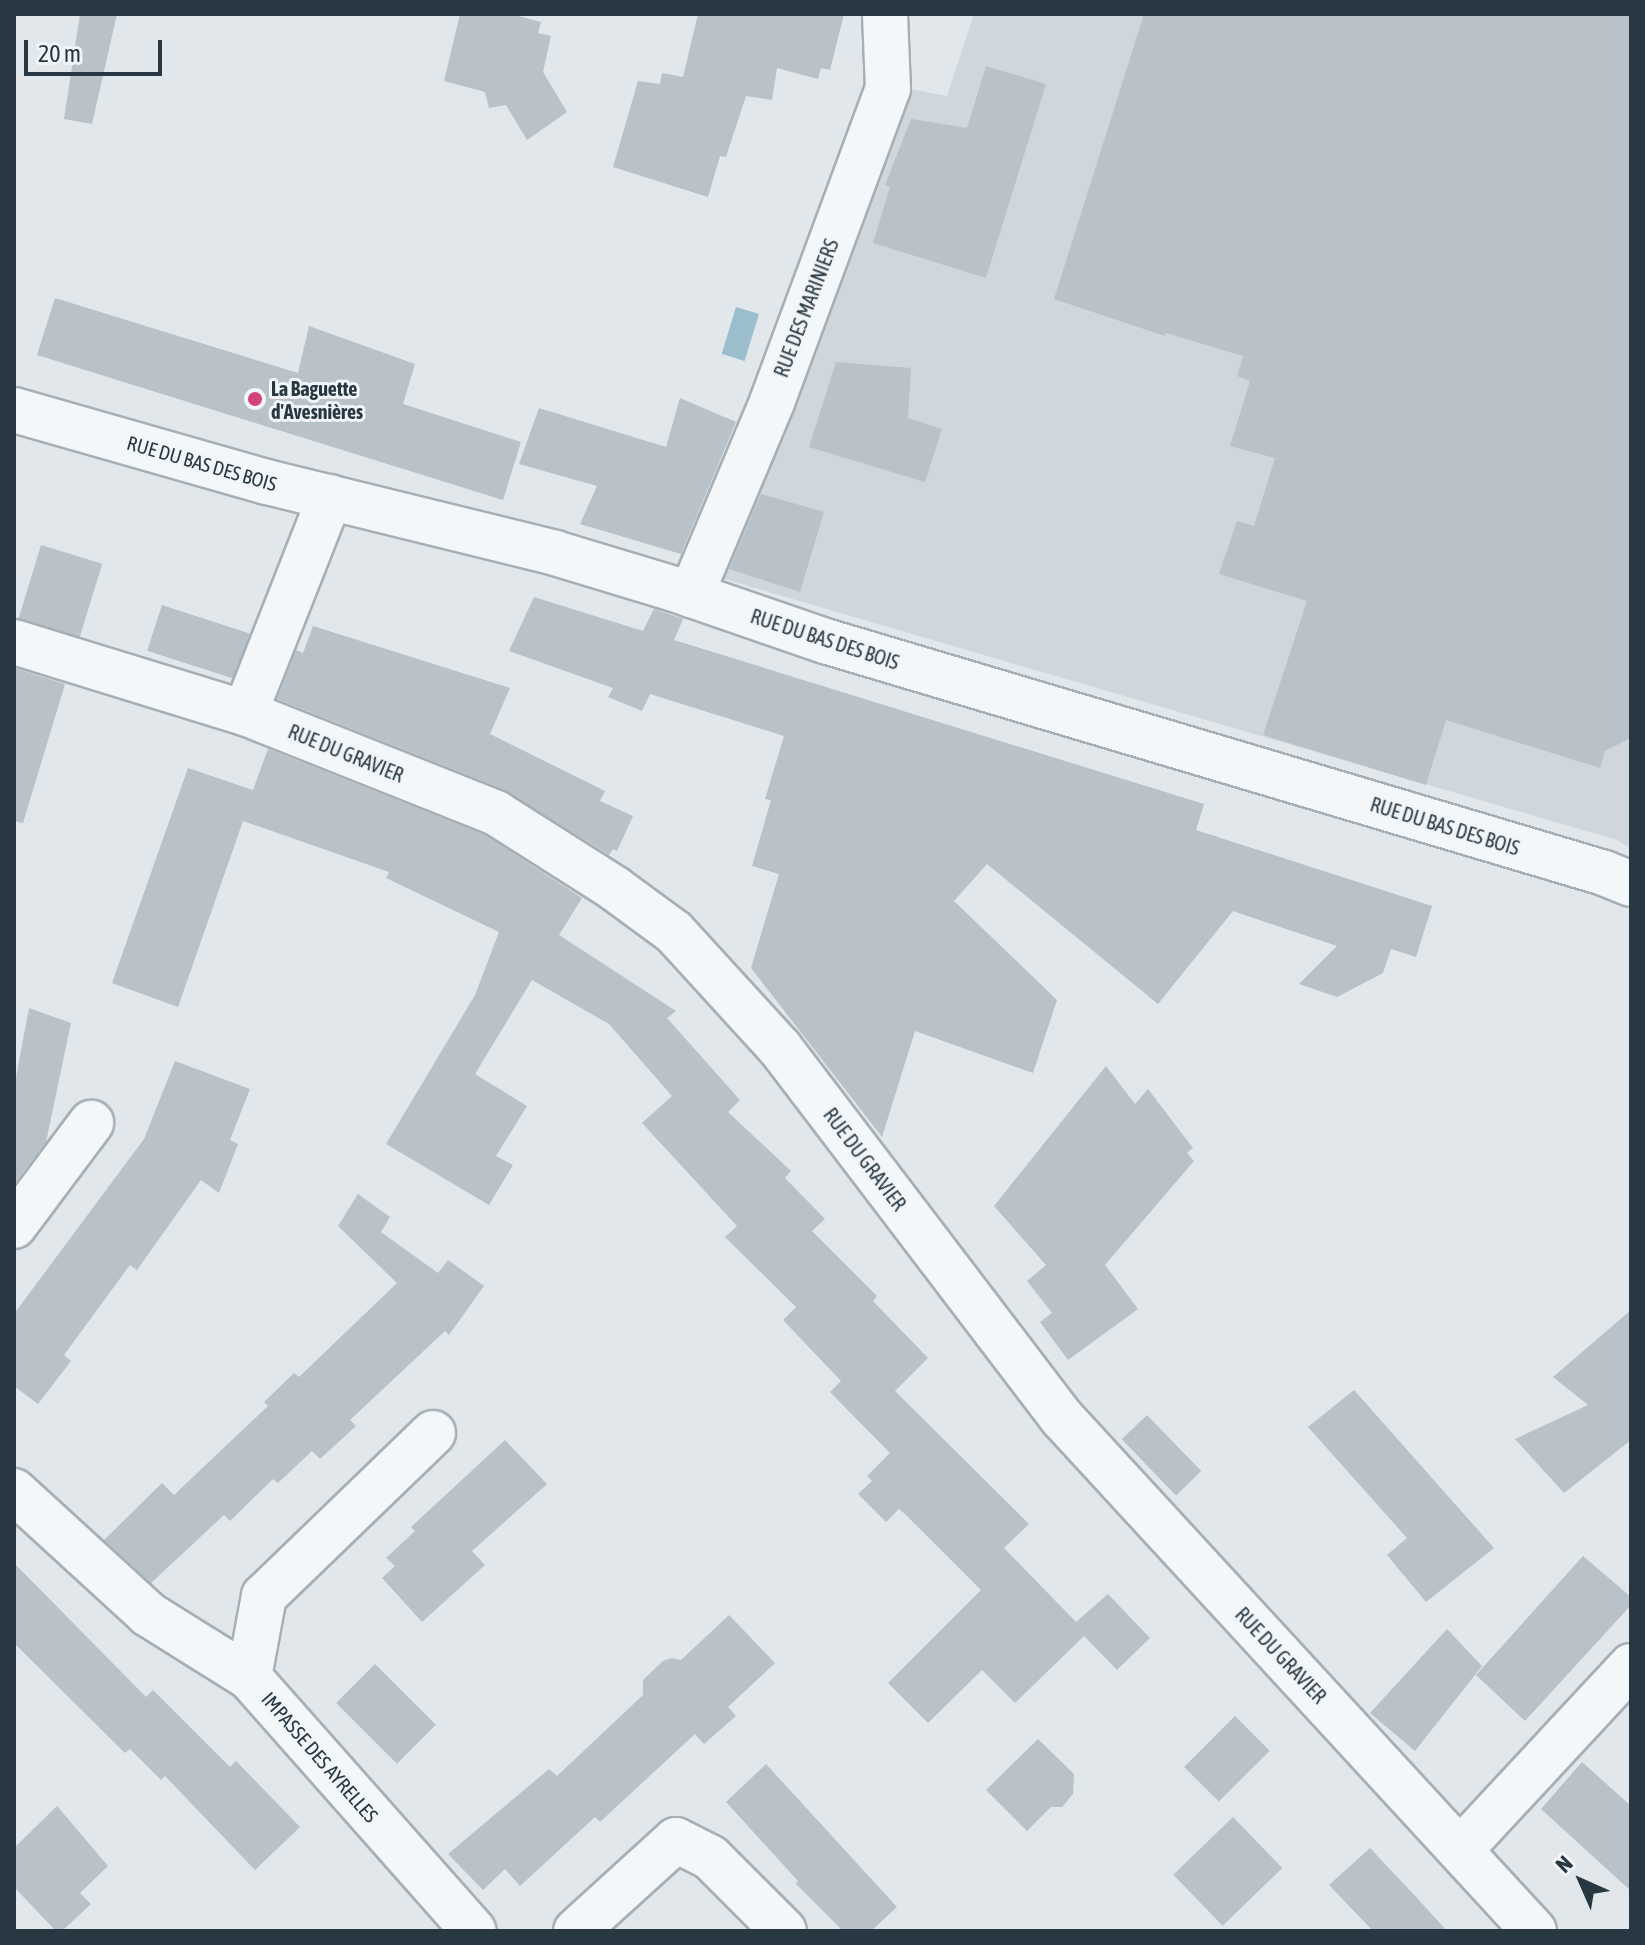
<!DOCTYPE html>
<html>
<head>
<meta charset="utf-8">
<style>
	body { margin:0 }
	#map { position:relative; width:1645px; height:1945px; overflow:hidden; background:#e1e7eb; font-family:"Asap Condensed",sans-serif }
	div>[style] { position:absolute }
	.built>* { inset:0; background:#cfd7dd }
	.water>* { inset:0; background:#9bbecc; transform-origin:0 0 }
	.building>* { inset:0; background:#b8c2c8; transform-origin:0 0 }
	.roads { filter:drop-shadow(2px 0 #a6afb5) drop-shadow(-2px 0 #a6afb5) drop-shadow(0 2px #a6afb5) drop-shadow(0 -2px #a6afb5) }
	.minor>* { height:44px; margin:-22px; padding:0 22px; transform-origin:22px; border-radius:22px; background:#f4f7f9 }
	.tertiary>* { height:44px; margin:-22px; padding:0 22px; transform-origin:22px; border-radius:22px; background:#f4f7f9 }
	.dots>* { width:22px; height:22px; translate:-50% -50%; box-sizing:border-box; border:4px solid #f1f5f8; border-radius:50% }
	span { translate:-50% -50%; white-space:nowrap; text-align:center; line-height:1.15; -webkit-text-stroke:6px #f1f5f8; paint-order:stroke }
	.street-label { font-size:20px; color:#283843 }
	.poi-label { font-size:20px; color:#283843; font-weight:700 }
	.left { translate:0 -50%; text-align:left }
	.frame { position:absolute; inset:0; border:16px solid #283843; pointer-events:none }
	.north { position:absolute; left:1541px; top:1841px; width:80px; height:80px; -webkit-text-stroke:6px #f1f5f8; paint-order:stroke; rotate:315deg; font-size:22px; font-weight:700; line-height:32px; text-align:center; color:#283843 }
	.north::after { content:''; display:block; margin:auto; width:28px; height:36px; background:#283843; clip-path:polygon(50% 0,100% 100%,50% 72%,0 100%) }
	.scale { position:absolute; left:24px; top:40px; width:138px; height:36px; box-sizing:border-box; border:4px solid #283843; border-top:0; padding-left:10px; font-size:24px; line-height:28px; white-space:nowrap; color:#283843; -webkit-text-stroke:6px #f1f5f8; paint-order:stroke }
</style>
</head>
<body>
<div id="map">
	<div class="built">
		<i style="clip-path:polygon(974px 14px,1631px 14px,1631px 849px,1617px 840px,714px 576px,744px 483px,910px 89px,947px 96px)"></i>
	</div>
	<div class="water">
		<i style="left:736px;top:307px;width:24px;height:49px;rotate:17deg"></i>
	</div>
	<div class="building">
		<i style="clip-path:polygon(80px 14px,117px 14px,92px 124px,64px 119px)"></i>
		<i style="clip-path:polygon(460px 14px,510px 14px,541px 22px,538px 33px,551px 36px,543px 72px,567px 112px,527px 140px,506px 105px,489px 108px,485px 92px,444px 81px)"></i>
		<i style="clip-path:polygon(698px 14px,844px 14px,830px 70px,821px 68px,818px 79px,777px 68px,772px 100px,746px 96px,726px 157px,720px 156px,708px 197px,613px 167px,638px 81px,660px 84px,662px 73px,683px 77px)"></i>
		<i style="clip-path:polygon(1144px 14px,1631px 14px,1631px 738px,1605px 751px,1600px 768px,1446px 720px,1426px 785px,1263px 735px,1307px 601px,1219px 574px,1237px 521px,1254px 526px,1275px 458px,1230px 446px,1250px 381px,1237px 376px,1243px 356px,1166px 333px,1165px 336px,1054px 299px)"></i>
		<i style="clip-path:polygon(986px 66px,1046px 84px,986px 278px,873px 243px,890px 187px,885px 185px,911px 119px,967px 128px)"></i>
		<i style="clip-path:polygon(55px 298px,298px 373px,309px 326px,415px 364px,403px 404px,521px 442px,503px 500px,37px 355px)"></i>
		<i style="clip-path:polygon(836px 362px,911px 368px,908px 418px,942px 429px,925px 482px,809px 447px)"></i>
		<i style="clip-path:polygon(680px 398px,736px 422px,681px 554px,580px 524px,597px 486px,519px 464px,539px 408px,666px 447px)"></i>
		<i style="clip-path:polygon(761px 494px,824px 512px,800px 592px,729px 569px)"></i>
		<i style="left:41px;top:545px;width:64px;height:77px;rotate:17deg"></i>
		<i style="clip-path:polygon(534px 597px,643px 631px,654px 609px,666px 613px,683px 619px,674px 640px,1204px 804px,1196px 830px,1432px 906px,1416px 957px,1391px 949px,1383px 973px,1337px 997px,1299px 984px,1337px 946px,1233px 911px,1158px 1004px,987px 864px,954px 901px,1057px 1000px,1033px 1073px,915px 1031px,882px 1137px,751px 968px,779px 874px,752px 866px,771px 800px,765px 799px,784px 736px,650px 694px,642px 711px,608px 697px,613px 688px,509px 651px)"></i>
		<i style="left:162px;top:605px;width:92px;height:48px;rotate:18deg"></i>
		<i style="clip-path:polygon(313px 626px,510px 688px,490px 734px,605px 791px,600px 801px,633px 816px,617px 851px,613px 849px,609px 855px,505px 790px,277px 699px,296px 650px,303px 653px)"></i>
		<i style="clip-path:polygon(14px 668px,65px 684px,23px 823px,14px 821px)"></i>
		<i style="clip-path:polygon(268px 749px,485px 835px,582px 898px,559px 935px,676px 1011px,667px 1018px,740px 1100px,728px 1112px,791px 1171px,785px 1178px,825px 1219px,812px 1231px,877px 1296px,873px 1301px,928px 1358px,895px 1391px,1029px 1524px,1004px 1548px,1076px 1622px,1108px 1594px,1150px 1638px,1117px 1670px,1084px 1636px,1015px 1703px,982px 1670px,928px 1723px,888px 1683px,981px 1590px,905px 1514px,899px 1509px,886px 1522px,858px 1494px,872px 1481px,867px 1476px,890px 1453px,830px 1392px,841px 1381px,783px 1320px,796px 1307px,725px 1237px,737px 1226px,642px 1123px,672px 1096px,609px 1024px,532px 980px,475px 1074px,527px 1106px,496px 1156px,513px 1165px,489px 1205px,386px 1144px,475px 995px,499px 932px,386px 878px,389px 872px,243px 821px,178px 1007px,112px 983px,188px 768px,253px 790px)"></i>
		<i style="clip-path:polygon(29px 1008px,71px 1023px,46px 1142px,14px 1184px,14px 1088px)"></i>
		<i style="clip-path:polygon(175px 1061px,250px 1089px,230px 1140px,238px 1144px,219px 1193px,201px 1180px,137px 1270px,130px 1265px,64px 1355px,71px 1361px,38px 1404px,14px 1386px,14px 1314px,144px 1139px)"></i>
		<i style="clip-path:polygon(1106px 1066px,1135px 1104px,1148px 1089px,1193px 1148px,1187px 1153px,1194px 1161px,1105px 1265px,1138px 1309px,1068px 1360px,1040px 1322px,1052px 1313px,1027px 1281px,1046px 1265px,994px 1206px)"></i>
		<i style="clip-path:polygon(358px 1194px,390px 1217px,381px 1232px,438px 1273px,448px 1260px,484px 1286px,449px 1335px,445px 1331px,350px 1420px,356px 1426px,320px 1459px,312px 1451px,278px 1483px,273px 1479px,230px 1521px,224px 1515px,151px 1583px,104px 1540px,162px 1483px,174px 1495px,268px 1406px,264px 1402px,294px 1373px,299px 1377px,397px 1283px,338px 1226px)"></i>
		<i style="clip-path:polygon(1631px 1310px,1631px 1440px,1564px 1493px,1515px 1439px,1588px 1405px,1553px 1377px)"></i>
		<i style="clip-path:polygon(1354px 1390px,1494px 1548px,1426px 1602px,1387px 1555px,1407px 1538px,1308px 1427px)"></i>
		<i style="left:1147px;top:1415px;width:78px;height:35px;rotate:46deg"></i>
		<i style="clip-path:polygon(505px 1440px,547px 1484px,472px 1551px,485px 1565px,422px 1622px,382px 1578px,395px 1566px,386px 1558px,415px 1531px,411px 1527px)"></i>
		<i style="clip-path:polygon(1583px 1556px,1631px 1597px,1631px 1605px,1525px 1721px,1476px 1675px)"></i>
		<i style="clip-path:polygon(14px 1563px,146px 1697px,153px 1690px,230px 1767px,236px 1761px,300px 1827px,255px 1870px,165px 1776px,161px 1780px,130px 1749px,125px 1753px,14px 1643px)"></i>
		<i style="clip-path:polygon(729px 1615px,775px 1663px,728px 1707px,736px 1716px,704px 1744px,695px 1734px,600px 1822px,595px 1817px,520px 1886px,505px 1869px,483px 1890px,448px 1854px,549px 1769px,557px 1776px,643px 1695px,643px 1680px,663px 1661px,672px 1658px,681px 1660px)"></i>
		<i style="clip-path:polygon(1447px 1629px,1482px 1666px,1415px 1751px,1370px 1713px)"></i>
		<i style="left:375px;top:1664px;width:86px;height:55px;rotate:45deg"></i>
		<i style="left:1235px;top:1716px;width:49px;height:72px;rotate:45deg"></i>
		<i style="clip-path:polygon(1038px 1739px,1074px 1774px,1073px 1794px,1062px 1807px,1051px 1807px,1027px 1831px,986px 1790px)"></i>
		<i style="clip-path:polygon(1582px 1762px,1631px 1806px,1631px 1891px,1541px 1809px)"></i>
		<i style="clip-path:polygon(766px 1764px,897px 1907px,871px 1931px,843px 1931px,796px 1884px,798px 1881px,726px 1802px)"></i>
		<i style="clip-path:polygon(57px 1806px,108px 1866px,80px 1893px,91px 1904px,62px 1931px,56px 1931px,14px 1887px,14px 1848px)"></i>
		<i style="left:1233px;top:1817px;width:71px;height:83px;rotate:46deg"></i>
		<i style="clip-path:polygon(1370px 1848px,1417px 1898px,1447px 1931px,1373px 1931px,1329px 1885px)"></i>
	</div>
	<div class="roads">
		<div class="minor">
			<i style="left:691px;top:595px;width:209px;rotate:-67.2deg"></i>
			<i style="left:772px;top:402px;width:334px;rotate:-69.7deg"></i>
			<i style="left:888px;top:89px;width:75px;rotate:-92.3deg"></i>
			<i style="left:14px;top:642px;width:242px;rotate:17.1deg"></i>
			<i style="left:245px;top:713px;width:270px;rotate:21.7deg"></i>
			<i style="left:496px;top:813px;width:140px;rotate:32.4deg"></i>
			<i style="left:614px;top:888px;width:74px;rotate:36.3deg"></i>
			<i style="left:674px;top:932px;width:157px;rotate:47.6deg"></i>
			<i style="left:780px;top:1048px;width:465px;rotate:52.7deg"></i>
			<i style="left:1062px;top:1418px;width:697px;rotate:47.38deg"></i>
			<i style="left:245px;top:713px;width:232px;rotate:-68.5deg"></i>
			<i style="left:14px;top:1226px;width:129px;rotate:-53.2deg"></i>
			<i style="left:433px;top:1433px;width:235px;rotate:136deg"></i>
			<i style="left:264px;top:1596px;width:82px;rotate:100.5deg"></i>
			<i style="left:249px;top:1677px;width:339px;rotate:48.5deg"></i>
			<i style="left:14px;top:1491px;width:182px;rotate:42.5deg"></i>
			<i style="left:148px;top:1614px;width:119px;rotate:32deg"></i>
			<i style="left:1461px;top:1849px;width:250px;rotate:-47.1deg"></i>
			<i style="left:576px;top:1931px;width:135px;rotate:-42.3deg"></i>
			<i style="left:676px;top:1840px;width:39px;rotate:27deg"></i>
			<i style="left:711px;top:1858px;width:103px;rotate:45deg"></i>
		</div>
		<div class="tertiary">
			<i style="left:14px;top:410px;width:263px;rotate:15.9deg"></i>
			<i style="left:267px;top:482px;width:297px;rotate:13.8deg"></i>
			<i style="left:555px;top:553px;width:124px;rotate:16.8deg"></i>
			<i style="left:674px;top:589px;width:160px;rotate:19deg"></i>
			<i style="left:825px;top:641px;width:813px;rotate:16.58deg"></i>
			<i style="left:1604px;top:873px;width:29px;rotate:22deg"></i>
		</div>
	</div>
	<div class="dots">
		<i style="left:255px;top:399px;background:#d54179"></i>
	</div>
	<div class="street-label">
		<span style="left:806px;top:308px;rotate:-69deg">RUE DES MARINIERS</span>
		<span style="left:202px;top:463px;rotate:16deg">RUE DU BAS DES BOIS</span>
		<span style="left:825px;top:639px;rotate:18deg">RUE DU BAS DES BOIS</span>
		<span style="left:346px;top:753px;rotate:22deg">RUE DU GRAVIER</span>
		<span style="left:1445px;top:826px;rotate:17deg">RUE DU BAS DES BOIS</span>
		<span style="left:865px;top:1159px;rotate:53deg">RUE DU GRAVIER</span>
		<span style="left:1281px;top:1655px;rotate:47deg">RUE DU GRAVIER</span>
		<span style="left:320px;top:1757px;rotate:49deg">IMPASSE DES AYRELLES</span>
	</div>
	<div class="poi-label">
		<span class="left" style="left:271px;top:400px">La Baguette<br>d'Avesnières</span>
	</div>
	<div class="frame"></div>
	<div class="north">N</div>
	<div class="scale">20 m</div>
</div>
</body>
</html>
